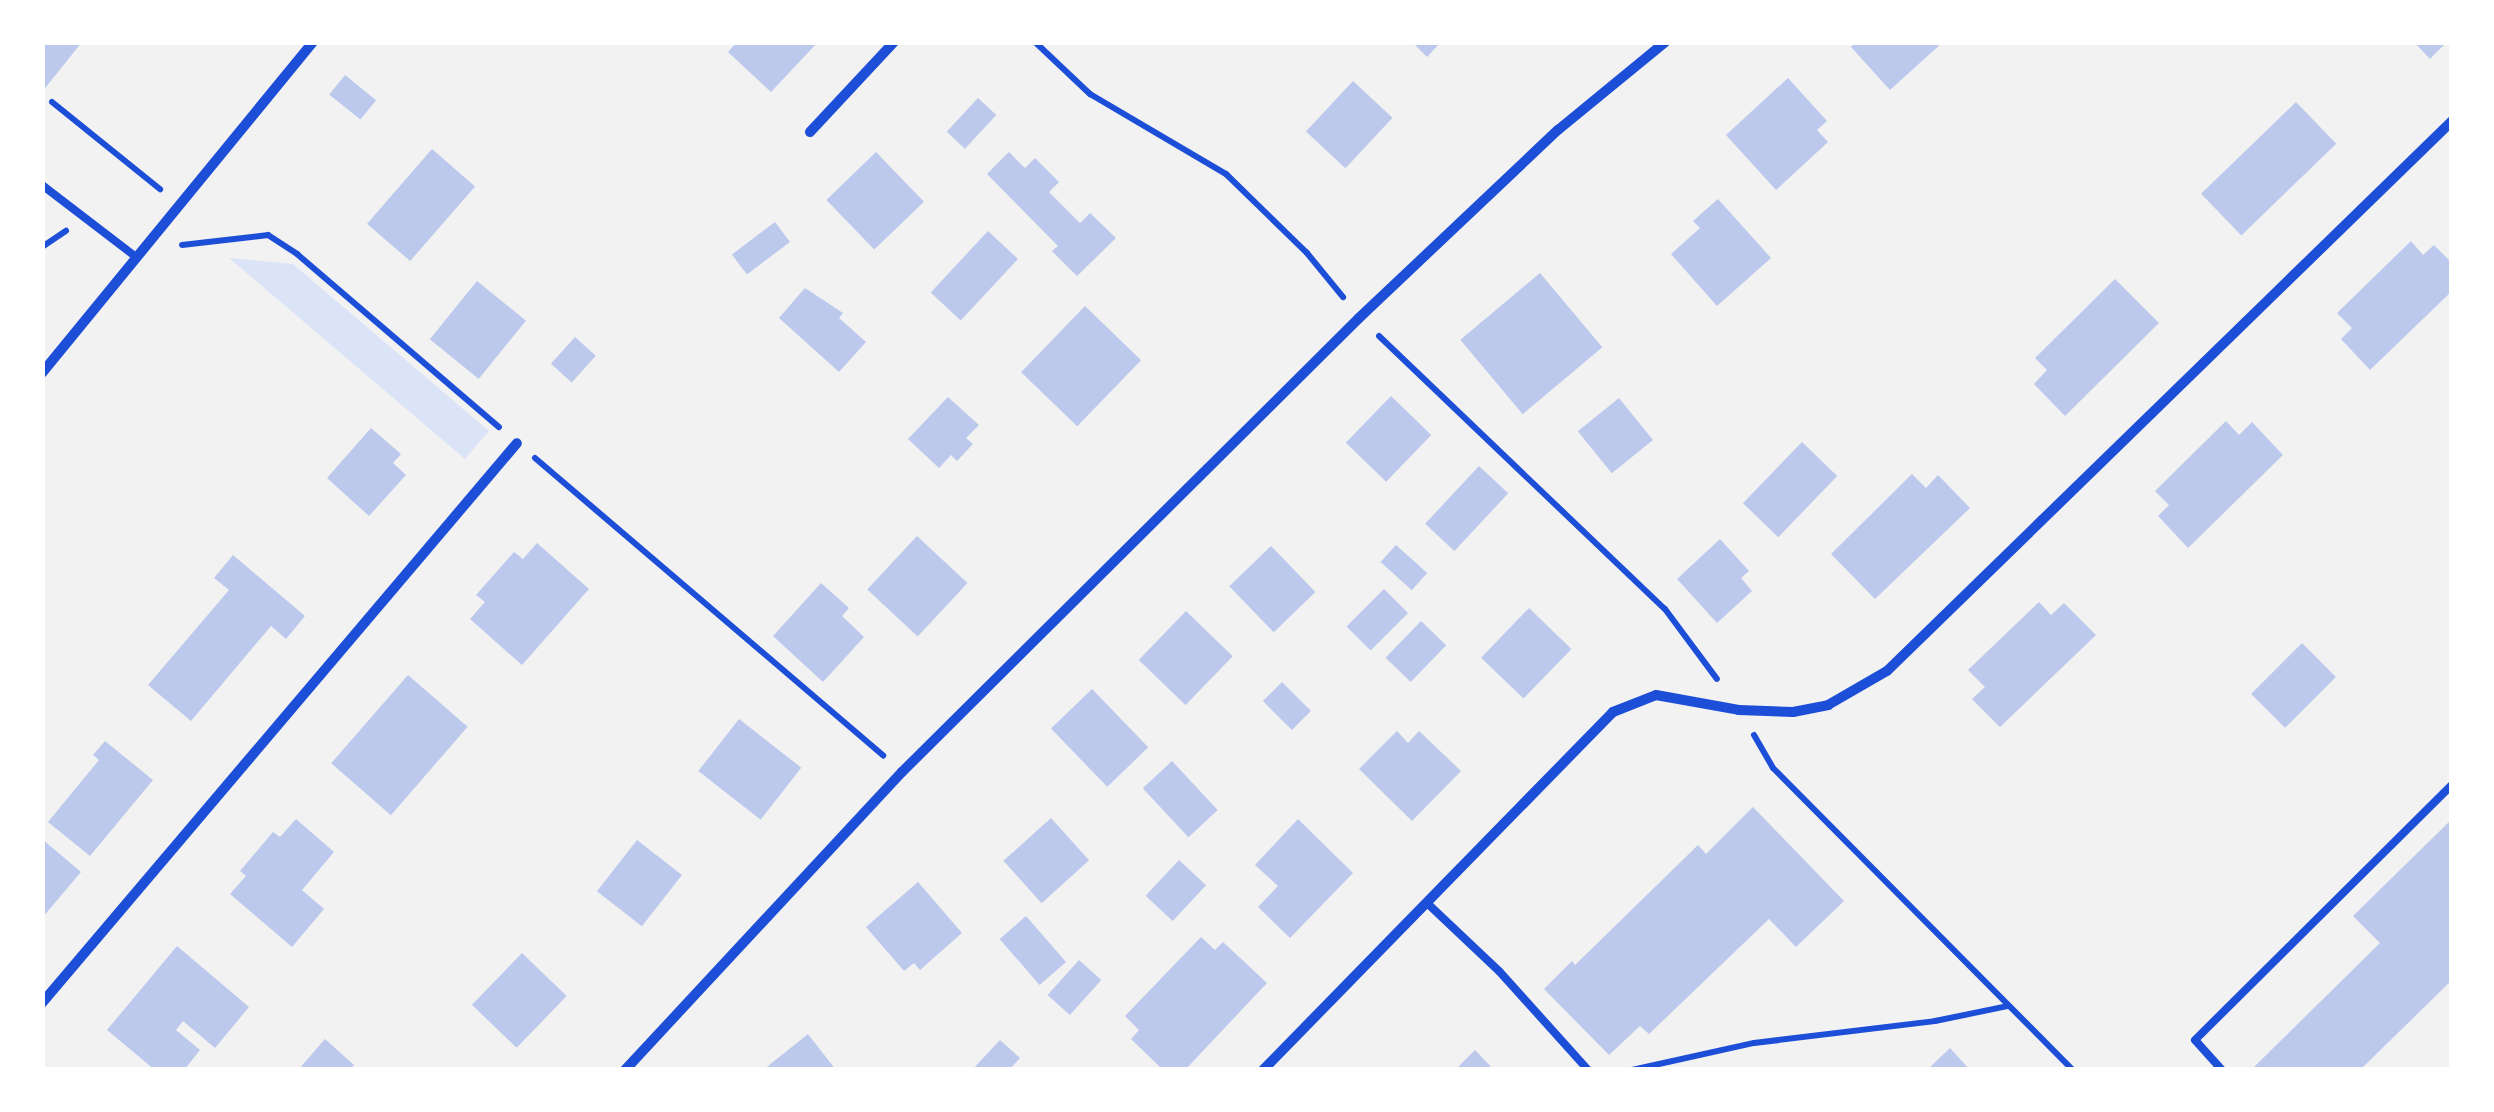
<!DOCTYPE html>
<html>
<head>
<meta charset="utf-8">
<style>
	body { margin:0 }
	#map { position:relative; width:2494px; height:1112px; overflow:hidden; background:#f2f2f2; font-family:Ubuntu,sans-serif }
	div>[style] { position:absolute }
	.green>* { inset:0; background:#dbe4f7 }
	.building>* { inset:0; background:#bdc9ec; transform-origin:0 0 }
	.path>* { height:6px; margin:-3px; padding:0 3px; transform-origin:3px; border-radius:3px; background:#1d4ed8 }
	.service>* { height:8px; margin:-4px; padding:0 4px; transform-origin:4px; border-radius:4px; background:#1d4ed8 }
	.minor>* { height:10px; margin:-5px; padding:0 5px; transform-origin:5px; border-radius:5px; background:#1d4ed8 }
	span { translate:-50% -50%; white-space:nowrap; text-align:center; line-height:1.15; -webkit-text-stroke:10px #fff; paint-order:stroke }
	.frame { position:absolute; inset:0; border:45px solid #fff; pointer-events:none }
</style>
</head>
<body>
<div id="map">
	<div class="green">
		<i style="clip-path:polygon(229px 258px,293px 264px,489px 431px,465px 459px)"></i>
	</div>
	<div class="building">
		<i style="clip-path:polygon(42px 42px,82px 42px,42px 92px)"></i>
		<i style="clip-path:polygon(737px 42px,818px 42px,771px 92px,728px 52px)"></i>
		<i style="clip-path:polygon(1412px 42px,1441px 42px,1427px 57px)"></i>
		<i style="clip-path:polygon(1856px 42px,1943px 42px,1890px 90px,1851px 47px)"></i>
		<i style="clip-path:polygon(2414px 42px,2447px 42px,2430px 59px)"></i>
		<i style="left:345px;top:75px;width:40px;height:25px;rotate:39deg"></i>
		<i style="clip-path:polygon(1788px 78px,1827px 121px,1817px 130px,1828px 142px,1776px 190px,1726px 135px)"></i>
		<i style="left:1353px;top:81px;width:54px;height:69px;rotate:43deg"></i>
		<i style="left:978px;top:98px;width:25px;height:46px;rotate:43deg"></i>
		<i style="left:2296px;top:102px;width:58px;height:132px;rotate:46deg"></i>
		<i style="left:432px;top:149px;width:57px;height:99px;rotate:41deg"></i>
		<i style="left:876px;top:152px;width:69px;height:69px;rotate:46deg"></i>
		<i style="clip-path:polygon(1009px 152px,1025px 168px,1035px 158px,1059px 182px,1049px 192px,1080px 223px,1090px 213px,1116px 238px,1077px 276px,1052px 251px,1058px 246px,987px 174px)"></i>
		<i style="clip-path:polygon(1718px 199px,1771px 258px,1717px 306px,1671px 254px,1700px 228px,1693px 221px)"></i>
		<i style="left:775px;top:222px;width:25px;height:54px;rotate:53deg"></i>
		<i style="left:988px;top:231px;width:41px;height:84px;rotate:43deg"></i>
		<i style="clip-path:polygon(2411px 241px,2423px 255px,2434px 245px,2452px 263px,2452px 291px,2370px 370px,2341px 339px,2352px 328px,2337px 313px)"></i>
		<i style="left:1540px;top:273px;width:97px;height:104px;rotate:50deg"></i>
		<i style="clip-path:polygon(2115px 279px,2159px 323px,2065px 416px,2034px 384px,2047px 370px,2035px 358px)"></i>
		<i style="left:477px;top:281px;width:63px;height:75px;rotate:39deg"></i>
		<i style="clip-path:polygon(805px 288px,843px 313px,839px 318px,866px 342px,839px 372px,779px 318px)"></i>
		<i style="left:1085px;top:306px;width:78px;height:92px;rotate:44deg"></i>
		<i style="left:575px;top:337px;width:28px;height:36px;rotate:42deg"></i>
		<i style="left:1391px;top:396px;width:56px;height:65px;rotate:44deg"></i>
		<i style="clip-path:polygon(948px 397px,979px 425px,966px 438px,973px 444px,957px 461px,951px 455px,939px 468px,908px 439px)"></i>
		<i style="left:1619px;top:398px;width:54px;height:53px;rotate:51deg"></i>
		<i style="clip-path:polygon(2226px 421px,2239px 435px,2252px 422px,2283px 455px,2188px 548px,2158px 516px,2169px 505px,2155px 491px)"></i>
		<i style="clip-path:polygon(371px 428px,401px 454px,393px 463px,406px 475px,369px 516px,327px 478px)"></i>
		<i style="left:1802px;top:442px;width:49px;height:85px;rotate:44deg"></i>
		<i style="left:1479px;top:466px;width:40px;height:79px;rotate:43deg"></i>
		<i style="clip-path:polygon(1912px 474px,1926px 488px,1938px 475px,1970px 508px,1875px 599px,1831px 554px)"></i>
		<i style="left:917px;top:536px;width:69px;height:73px;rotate:43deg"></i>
		<i style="clip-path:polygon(1720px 539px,1749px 571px,1741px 578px,1752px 591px,1717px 623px,1677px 579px)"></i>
		<i style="clip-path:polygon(537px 543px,589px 589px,522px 665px,470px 619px,485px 602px,476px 595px,514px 552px,523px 559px)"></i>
		<i style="left:1396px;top:545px;width:42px;height:23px;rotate:42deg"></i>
		<i style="left:1271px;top:546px;width:64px;height:58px;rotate:46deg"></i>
		<i style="clip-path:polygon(233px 555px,305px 616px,286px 639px,271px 626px,191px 721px,148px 685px,229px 590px,214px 578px)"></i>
		<i style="clip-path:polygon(821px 583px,849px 608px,842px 616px,864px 637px,823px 682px,773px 636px)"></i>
		<i style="left:1384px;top:589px;width:34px;height:53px;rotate:45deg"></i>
		<i style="clip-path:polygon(2039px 602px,2051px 615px,2064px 603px,2096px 635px,2000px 727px,1972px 699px,1985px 687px,1968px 670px)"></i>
		<i style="left:1529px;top:608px;width:59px;height:69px;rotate:44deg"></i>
		<i style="left:1186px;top:611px;width:65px;height:68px;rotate:44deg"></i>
		<i style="left:1421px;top:621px;width:35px;height:51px;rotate:44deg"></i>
		<i style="left:2302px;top:643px;width:48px;height:72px;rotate:45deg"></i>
		<i style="left:408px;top:675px;width:79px;height:117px;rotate:41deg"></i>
		<i style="left:1282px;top:682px;width:41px;height:27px;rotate:45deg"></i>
		<i style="left:1092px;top:689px;width:81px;height:57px;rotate:46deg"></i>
		<i style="left:739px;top:719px;width:79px;height:66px;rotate:38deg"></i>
		<i style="clip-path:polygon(1397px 731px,1408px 743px,1419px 731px,1461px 771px,1412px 821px,1359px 769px)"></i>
		<i style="clip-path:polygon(105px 741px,153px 780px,90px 856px,48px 822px,99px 760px,93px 755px)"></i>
		<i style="left:1172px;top:761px;width:67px;height:40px;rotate:47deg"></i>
		<i style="clip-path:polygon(1753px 807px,1844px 901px,1796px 947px,1769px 919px,1649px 1034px,1640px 1026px,1609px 1055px,1544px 989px,1572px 961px,1575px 965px,1698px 845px,1706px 854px)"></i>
		<i style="left:1051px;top:818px;width:57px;height:64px;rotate:48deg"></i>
		<i style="clip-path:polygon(296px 819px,334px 852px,302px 890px,324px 909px,292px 947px,230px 894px,246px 876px,240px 871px,273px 832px,280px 837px)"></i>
		<i style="clip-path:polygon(1298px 819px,1353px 873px,1290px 938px,1258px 907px,1278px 886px,1255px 865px)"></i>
		<i style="clip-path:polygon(2452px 819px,2452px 980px,2360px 1070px,2257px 1070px,2254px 1067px,2380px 943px,2353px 916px)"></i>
		<i style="clip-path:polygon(42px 839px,81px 872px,42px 918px)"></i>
		<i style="left:637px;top:840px;width:57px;height:65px;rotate:38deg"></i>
		<i style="left:1179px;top:860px;width:37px;height:49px;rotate:43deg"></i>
		<i style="clip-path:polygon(918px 882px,962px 933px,920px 970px,914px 963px,904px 971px,866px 927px)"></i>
		<i style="left:1026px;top:916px;width:61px;height:35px;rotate:49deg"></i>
		<i style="clip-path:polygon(1201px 937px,1215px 950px,1223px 942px,1267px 983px,1185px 1070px,1163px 1070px,1131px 1039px,1139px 1030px,1125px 1016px)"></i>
		<i style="clip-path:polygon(177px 946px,249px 1007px,215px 1048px,183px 1021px,176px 1030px,200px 1050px,184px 1070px,155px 1070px,107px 1030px)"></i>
		<i style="left:522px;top:953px;width:62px;height:72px;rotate:44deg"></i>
		<i style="left:1079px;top:960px;width:30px;height:47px;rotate:42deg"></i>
		<i style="clip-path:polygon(808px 1034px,836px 1070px,763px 1070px)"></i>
		<i style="clip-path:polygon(325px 1039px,354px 1065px,350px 1070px,298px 1070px)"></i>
		<i style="clip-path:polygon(1000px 1040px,1020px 1058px,1009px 1070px,972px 1070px)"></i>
		<i style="clip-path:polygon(1950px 1048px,1970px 1070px,1927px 1070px)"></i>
		<i style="clip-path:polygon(1475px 1050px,1494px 1070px,1455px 1070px)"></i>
	</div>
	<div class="path">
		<i style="left:1035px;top:42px;width:76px;rotate:43.4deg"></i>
		<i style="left:1090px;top:94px;width:158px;rotate:30.5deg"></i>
		<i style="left:1226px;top:174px;width:113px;rotate:44.3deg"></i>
		<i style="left:1307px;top:253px;width:57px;rotate:50.7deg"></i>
		<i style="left:52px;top:102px;width:139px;rotate:38.9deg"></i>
		<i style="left:182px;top:245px;width:87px;rotate:-6.6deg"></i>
		<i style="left:268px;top:235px;width:35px;rotate:33deg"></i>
		<i style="left:297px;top:254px;width:266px;rotate:40.6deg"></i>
		<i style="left:42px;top:247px;width:29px;rotate:-34deg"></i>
		<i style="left:1379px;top:336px;width:395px;rotate:43.7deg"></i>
		<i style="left:1665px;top:609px;width:87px;rotate:53.4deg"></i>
		<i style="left:535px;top:458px;width:458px;rotate:40.5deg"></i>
		<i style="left:1754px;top:735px;width:38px;rotate:60deg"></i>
		<i style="left:1773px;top:768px;width:426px;rotate:45.2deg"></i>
		<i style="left:1632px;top:1070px;width:125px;rotate:-12.5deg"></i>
		<i style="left:1754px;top:1043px;width:182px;rotate:-6.9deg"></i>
		<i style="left:1935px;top:1021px;width:75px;rotate:-11.6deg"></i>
	</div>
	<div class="service">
		<i style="left:42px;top:185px;width:117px;rotate:37.4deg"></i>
		<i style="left:1427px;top:903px;width:99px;rotate:43.4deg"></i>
		<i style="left:1499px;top:971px;width:133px;rotate:48deg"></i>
		<i style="left:2222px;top:1070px;width:40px;rotate:-132deg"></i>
		<i style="left:2195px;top:1040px;width:362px;rotate:-44.8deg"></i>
	</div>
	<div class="minor">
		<i style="left:810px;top:132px;width:123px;rotate:-47deg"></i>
		<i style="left:42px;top:373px;width:428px;rotate:-50.7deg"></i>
		<i style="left:42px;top:1003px;width:734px;rotate:-49.69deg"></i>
		<i style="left:625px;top:1070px;width:407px;rotate:-47.1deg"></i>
		<i style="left:902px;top:772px;width:644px;rotate:-44.81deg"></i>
		<i style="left:1359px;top:318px;width:274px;rotate:-43.4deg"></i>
		<i style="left:1558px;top:130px;width:139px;rotate:-39.4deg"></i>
		<i style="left:1263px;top:1070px;width:501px;rotate:-45.65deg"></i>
		<i style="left:1613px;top:712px;width:46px;rotate:-21.6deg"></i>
		<i style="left:1656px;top:695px;width:84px;rotate:10.2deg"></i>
		<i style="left:1739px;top:710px;width:54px;rotate:2.1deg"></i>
		<i style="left:1793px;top:712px;width:36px;rotate:-11deg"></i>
		<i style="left:1828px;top:705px;width:68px;rotate:-30deg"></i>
		<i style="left:1887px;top:671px;width:788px;rotate:-44.23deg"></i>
	</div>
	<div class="frame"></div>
</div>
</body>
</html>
